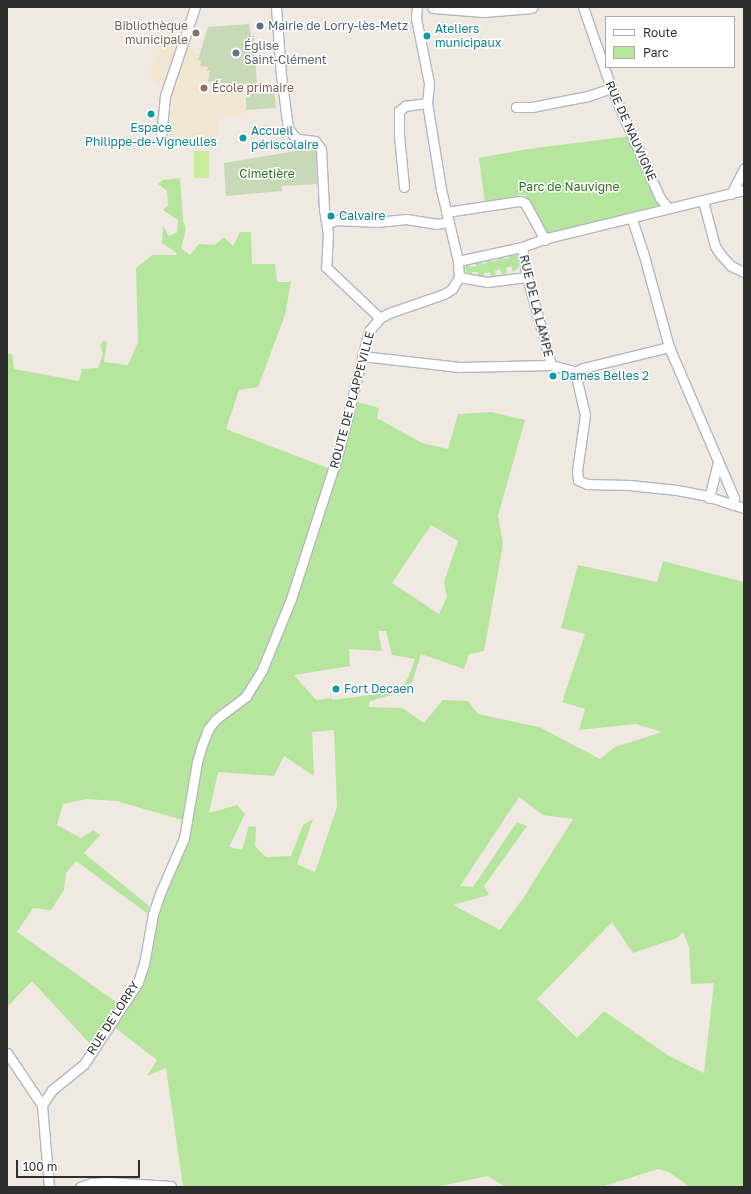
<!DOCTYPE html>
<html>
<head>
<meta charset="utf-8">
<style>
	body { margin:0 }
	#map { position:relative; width:751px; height:1194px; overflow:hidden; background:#efe9e1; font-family:"Golos Text",sans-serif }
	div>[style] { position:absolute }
	.education>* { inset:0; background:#f0e6d1 }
	.green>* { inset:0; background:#b6e59e }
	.cemetery>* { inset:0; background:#c8d9b8 }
	.pitch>* { inset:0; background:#c9ec9a; transform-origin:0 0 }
	.roads { filter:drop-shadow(1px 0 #b4b7c1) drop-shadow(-1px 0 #b4b7c1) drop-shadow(0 1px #b4b7c1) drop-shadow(0 -1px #b4b7c1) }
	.minor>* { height:9px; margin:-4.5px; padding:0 4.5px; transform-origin:4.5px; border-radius:4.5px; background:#fff }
	.tertiary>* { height:12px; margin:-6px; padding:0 6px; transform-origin:6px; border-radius:6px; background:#fff }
	.dots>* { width:11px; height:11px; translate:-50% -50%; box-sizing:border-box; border:2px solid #fff; border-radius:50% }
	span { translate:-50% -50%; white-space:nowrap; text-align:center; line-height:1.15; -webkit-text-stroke:3px #fff; paint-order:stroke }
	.education-label { font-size:12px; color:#785e54 }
	.right { translate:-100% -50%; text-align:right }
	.left { translate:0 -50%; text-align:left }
	.service-label { font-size:12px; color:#4e5e75 }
	.culture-label { font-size:12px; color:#0d838f }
	.worship-label { font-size:12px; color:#5b616d }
	.street-label { font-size:12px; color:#2e2e2e }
	.park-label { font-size:12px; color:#2c6e1b }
	.frame { position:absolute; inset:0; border:8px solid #2e2e2e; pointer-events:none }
	.legend { position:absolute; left:605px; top:16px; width:130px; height:52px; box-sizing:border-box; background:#fff; border:1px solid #ababab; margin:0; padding:5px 7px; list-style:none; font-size:12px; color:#2e2e2e }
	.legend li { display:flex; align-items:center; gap:8px; height:20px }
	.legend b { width:20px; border:1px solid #ababab }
	.scale { position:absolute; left:16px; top:1160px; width:124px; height:18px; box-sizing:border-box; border:2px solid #2e2e2e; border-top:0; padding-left:5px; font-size:12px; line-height:14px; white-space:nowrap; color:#2e2e2e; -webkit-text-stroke:3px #fff; paint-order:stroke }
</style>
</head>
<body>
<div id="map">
	<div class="education">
		<i style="clip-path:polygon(169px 37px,195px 49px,194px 53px,199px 54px,198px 60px,208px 67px,210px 71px,208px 82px,244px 84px,244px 113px,217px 117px,217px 140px,173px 144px,166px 132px,166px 112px,172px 109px,170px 92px,148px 76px,162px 41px,167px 43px)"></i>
	</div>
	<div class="green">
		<i style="clip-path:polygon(631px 136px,662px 204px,660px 208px,550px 234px,542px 231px,539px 226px,525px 194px,485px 203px,479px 158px,528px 149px)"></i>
		<i style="clip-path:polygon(evenodd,180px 178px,183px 220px,186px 230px,181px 248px,190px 255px,199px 244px,215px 245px,224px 237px,233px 246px,240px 232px,251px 232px,252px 264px,275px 264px,277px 282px,291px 282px,285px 315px,258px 387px,239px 390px,226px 429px,333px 470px,344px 450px,358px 402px,379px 408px,377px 418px,422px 443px,448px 449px,458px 414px,491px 412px,525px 420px,498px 516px,503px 544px,484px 651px,469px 654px,464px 669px,421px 654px,413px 680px,409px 687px,402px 692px,370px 701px,368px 707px,402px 708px,424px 723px,443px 700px,468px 701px,478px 714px,539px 727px,600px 759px,615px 747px,662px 732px,636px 724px,579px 730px,585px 709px,562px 702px,585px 634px,561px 628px,578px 565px,657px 582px,663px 561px,744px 582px,744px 1187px,690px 1187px,669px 1172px,658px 1169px,601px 1187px,505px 1187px,488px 1176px,436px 1187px,183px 1187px,166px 1068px,147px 1076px,157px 1060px,114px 1027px,143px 983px,151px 954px,156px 914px,182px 853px,190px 832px,193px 783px,183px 820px,116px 801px,87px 799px,63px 804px,57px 825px,81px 838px,93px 830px,100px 835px,84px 853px,149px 906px,148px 914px,76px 861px,66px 873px,64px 890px,51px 910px,33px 908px,17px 932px,119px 1004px,91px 1045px,32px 981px,7px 1007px,7px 354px,12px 354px,14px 369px,79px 381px,82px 369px,98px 368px,103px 353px,100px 345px,104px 340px,107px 343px,104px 362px,128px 365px,138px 342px,136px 268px,152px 255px,176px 255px,177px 253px,162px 243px,163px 226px,169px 236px,177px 232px,178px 220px,163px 210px,168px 205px,167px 191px,158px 184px,163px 180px,180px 178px,431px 525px,458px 541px,444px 582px,447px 597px,439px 614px,392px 583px,431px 525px,180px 178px,378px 631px,386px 631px,392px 655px,415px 659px,408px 678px,404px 684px,396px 688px,377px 694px,333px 700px,331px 698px,316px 700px,294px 675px,350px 666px,349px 649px,382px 651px,378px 631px,180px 178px,334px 730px,337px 807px,315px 872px,297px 864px,313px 819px,303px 825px,291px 856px,266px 857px,255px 846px,256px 827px,249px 826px,242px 850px,229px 847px,245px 814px,237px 805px,209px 813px,218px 772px,274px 776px,284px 756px,314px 776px,312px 732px,334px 730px,180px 178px,519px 797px,543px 815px,573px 819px,524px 897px,500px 930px,453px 905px,489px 895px,484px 886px,527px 826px,517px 822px,473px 887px,460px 886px,519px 797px,180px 178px,612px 922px,633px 953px,677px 938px,683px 932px,689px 947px,691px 984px,714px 983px,704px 1073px,669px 1056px,604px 1011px,577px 1038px,537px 999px,612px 922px)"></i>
		<i style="clip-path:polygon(508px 252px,514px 252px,518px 255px,520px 264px,516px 270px,513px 272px,511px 266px,506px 268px,507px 273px,502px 275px,500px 269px,495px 271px,496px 276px,491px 278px,490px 272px,484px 273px,485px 279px,477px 278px,478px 272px,472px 272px,471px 277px,467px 274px,465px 267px,467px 263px,469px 262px,471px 267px,476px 266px,475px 260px,480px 259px,482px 264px,487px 263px,486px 258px,491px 256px,492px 262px,498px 260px,497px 255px,502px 254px,503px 259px,509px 258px)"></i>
	</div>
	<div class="cemetery">
		<i style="clip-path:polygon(249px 24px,251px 36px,254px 36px,257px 85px,208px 82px,210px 71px,207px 71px,208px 67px,200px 66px,201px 61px,198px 60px,208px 27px)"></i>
		<i style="clip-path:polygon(246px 87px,274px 90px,276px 108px,246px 110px)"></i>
		<i style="clip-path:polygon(314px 148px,316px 150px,317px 184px,282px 186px,282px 191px,226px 196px,224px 163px)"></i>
	</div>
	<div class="pitch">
		<i style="left:194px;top:151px;width:15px;height:27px"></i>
	</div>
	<div class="roads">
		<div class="minor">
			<i style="left:276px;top:7px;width:68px;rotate:85.8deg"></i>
			<i style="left:281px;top:75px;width:53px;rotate:82.5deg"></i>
			<i style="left:288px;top:128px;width:10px;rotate:53deg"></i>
			<i style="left:294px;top:136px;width:6px;rotate:31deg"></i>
			<i style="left:299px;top:139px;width:16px;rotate:7deg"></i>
			<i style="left:315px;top:141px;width:10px;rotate:53deg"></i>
			<i style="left:321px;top:149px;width:60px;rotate:87.1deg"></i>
			<i style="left:324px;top:209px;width:24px;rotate:81deg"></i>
			<i style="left:328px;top:233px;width:34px;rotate:93deg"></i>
			<i style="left:326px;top:267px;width:74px;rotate:43.4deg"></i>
			<i style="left:583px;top:7px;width:86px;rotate:70.9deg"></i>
			<i style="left:611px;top:88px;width:120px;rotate:66deg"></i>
			<i style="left:660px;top:198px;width:13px;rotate:51deg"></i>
			<i style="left:516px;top:107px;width:16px"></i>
			<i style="left:532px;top:107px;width:57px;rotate:-11.1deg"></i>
			<i style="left:588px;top:96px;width:24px;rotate:-19deg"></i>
			<i style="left:161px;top:138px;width:42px;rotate:-84.6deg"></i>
			<i style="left:165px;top:96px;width:94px;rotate:-71.4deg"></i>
			<i style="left:404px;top:187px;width:52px;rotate:-95.5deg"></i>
			<i style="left:399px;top:135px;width:24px;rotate:-90deg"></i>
			<i style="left:399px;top:111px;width:8px;rotate:-40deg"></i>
			<i style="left:405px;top:106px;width:22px;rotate:-8deg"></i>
			<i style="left:731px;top:194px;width:29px;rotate:-63deg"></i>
			<i style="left:703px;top:201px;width:47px;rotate:75.1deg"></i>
			<i style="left:715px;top:246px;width:9px;rotate:58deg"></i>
			<i style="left:720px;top:254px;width:16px;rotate:47deg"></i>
			<i style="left:731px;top:266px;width:14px;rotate:25deg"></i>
			<i style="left:446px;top:212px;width:75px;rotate:-8.5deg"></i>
			<i style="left:520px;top:201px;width:5px;rotate:22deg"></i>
			<i style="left:525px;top:203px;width:42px;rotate:61.6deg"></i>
			<i style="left:632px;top:219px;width:35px;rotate:72deg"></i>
			<i style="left:643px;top:252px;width:98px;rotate:74.7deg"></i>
			<i style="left:669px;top:347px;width:164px;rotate:66.7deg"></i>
			<i style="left:734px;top:498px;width:7px;rotate:98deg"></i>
			<i style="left:327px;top:224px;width:10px;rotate:-24deg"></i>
			<i style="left:336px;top:220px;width:41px;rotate:2.8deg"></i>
			<i style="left:377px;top:222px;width:29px;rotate:-6deg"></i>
			<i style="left:406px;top:219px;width:30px;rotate:9deg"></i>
			<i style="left:436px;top:224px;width:12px;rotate:-9deg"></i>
			<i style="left:522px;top:247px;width:30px;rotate:81deg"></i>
			<i style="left:527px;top:277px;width:91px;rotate:74.7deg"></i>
			<i style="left:458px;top:261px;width:66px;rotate:-12.3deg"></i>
			<i style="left:522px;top:247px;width:27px;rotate:-20deg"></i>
			<i style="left:547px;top:238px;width:203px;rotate:-13.7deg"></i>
			<i style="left:459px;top:277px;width:28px;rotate:10deg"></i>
			<i style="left:487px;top:282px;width:40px;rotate:-7.1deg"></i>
			<i style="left:362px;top:356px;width:98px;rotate:6.5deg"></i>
			<i style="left:459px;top:367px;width:92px;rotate:-1.2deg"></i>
			<i style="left:551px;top:365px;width:20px;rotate:15deg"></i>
			<i style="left:570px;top:370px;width:5px;rotate:22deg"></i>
			<i style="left:575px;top:372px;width:44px;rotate:76.9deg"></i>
			<i style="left:585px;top:415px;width:57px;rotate:98.1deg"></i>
			<i style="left:577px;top:471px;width:9px;rotate:84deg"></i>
			<i style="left:578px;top:480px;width:10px;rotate:24deg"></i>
			<i style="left:587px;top:484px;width:42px;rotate:1.4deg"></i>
			<i style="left:629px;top:485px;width:48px;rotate:5.9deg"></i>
			<i style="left:677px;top:490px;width:26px;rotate:11deg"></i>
			<i style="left:703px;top:495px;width:43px;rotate:17.6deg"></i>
			<i style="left:575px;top:372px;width:9px;rotate:-27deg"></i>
			<i style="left:583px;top:368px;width:89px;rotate:-13.7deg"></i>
			<i style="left:709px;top:498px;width:38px;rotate:-76deg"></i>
			<i style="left:7px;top:1053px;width:63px;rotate:56.1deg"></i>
			<i style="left:49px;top:1187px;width:82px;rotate:-94.9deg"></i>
			<i style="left:42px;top:1105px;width:18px;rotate:-56deg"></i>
			<i style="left:52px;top:1090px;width:41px;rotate:-39.1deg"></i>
			<i style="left:84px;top:1064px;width:98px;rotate:-56.6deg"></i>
			<i style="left:138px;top:982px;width:19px;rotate:-72deg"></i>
			<i style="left:144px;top:964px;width:51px;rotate:-79.8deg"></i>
			<i style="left:153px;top:914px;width:24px;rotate:-71deg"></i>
			<i style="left:161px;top:891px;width:58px;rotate:-66.5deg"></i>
			<i style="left:184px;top:838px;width:77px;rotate:-80.3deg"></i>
			<i style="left:197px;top:762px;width:18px;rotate:-74deg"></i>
			<i style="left:202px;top:745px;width:17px;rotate:-69deg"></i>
			<i style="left:208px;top:729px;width:13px;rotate:-51deg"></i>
			<i style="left:216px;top:719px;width:38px;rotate:-37deg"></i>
			<i style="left:246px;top:696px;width:31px;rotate:-58deg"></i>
			<i style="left:262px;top:670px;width:77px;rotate:-67.8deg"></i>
			<i style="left:291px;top:599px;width:157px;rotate:-72.1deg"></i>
			<i style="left:339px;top:450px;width:123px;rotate:-75.9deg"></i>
			<i style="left:369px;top:331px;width:17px;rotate:-50deg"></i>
			<i style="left:380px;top:318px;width:10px;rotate:-29deg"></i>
			<i style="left:389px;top:313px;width:58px;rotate:-19.1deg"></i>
			<i style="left:444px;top:294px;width:9px;rotate:-32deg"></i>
			<i style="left:452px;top:289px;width:14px;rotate:-60deg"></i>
			<i style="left:459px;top:277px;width:16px;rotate:-94deg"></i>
			<i style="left:458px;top:261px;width:74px;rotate:-103.3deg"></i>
			<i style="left:441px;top:189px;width:87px;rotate:-99.2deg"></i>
			<i style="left:427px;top:103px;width:20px;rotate:-84deg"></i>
			<i style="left:429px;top:83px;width:66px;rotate:-101.3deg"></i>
			<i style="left:416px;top:18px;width:11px;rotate:-85deg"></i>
			<i style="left:80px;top:1187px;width:12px;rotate:-20deg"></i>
			<i style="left:91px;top:1183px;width:17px;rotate:-3deg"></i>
			<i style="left:108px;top:1182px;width:63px;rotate:3.6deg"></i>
		</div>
		<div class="tertiary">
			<i style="left:434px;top:7px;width:50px;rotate:4.6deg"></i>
			<i style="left:484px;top:11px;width:48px;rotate:-4.8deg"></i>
		</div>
	</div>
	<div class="dots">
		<i style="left:260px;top:26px;background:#5c6f8a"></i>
		<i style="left:196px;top:33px;background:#8d6e63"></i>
		<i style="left:427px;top:36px;background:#0f9aa8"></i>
		<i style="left:236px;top:53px;background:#6b7280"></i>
		<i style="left:204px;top:88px;background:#8d6e63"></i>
		<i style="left:151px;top:114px;background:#0f9aa8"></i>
		<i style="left:243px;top:138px;background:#0f9aa8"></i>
		<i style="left:331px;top:216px;background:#0f9aa8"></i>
		<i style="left:553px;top:376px;background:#0f9aa8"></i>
		<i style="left:336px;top:689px;background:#0f9aa8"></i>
	</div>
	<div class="education-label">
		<span class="right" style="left:188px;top:33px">Bibliothèque<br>municipale</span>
		<span class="left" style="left:212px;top:88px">École primaire</span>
	</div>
	<div class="service-label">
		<span class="left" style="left:268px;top:26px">Mairie de Lorry-lès-Metz</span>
	</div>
	<div class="culture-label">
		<span class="left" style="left:435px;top:36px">Ateliers<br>municipaux</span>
		<span style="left:151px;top:135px">Espace<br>Philippe-de-Vigneulles</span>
		<span class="left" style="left:251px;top:138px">Accueil<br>périscolaire</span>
		<span class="left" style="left:339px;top:216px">Calvaire</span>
		<span class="left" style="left:561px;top:376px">Dames Belles 2</span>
		<span class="left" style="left:344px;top:689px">Fort Decaen</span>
	</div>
	<div class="worship-label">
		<span class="left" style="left:244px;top:53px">Église<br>Saint-Clément</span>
	</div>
	<div class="street-label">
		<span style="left:631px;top:131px;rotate:66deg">RUE DE NAUVIGNE</span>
		<span style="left:536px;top:306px;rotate:76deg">RUE DE LA LAMPE</span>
		<span style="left:352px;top:400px;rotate:-75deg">ROUTE DE PLAPPEVILLE</span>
		<span style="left:113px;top:1018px;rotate:-57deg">RUE DE LORRY</span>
	</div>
	<div class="park-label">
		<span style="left:267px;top:174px">Cimetière</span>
		<span style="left:569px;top:187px">Parc de Nauvigne</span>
	</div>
	<div class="frame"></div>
	<ul class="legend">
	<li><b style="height:5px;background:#fff"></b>Route</li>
	<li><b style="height:11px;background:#b6e59e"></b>Parc</li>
	</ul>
	<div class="scale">100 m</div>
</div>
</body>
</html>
